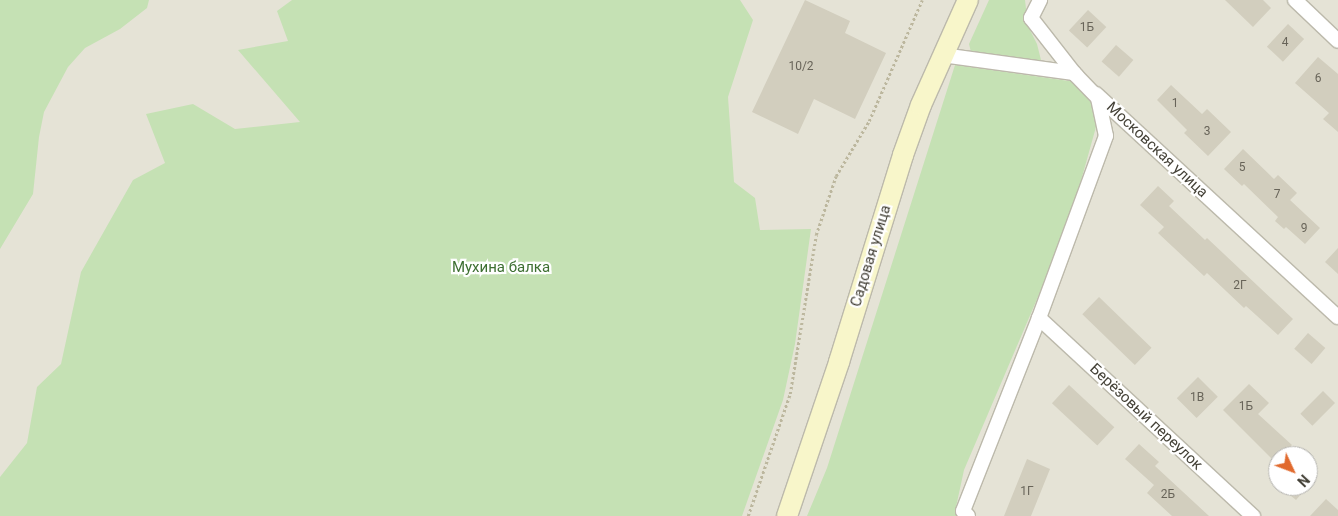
<!DOCTYPE html>
<html>
<head>
<meta charset="utf-8">
<style>
	body { margin:0 }
	#map { position:relative; width:1338px; height:516px; overflow:hidden; background:#f1f0e7; font-family:Roboto,sans-serif }
	div>[style] { position:absolute }
	.residential>* { inset:0; background:#e5e3d6 }
	.green>* { inset:0; background:#c5e1b4 }
	.building>* { inset:0; background:#d2cebe; transform-origin:0 0 }
	.path>* { height:2.5px; margin-top:-1.25px; transform-origin:0; background:repeating-linear-gradient(90deg,#bcb79e 0 2.5px,transparent 0 5px) }
	.roads { filter:drop-shadow(1px 0 #bcb9ab) drop-shadow(-1px 0 #bcb9ab) drop-shadow(0 1px #bcb9ab) drop-shadow(0 -1px #bcb9ab) }
	.street>* { height:14px; margin:-7px; padding:0 7px; transform-origin:7px; border-radius:7px; background:#fff }
	.secondary>* { height:20px; margin:-10px; padding:0 10px; transform-origin:10px; border-radius:10px; background:#f8f6ca }
	span { translate:-50% -50%; white-space:nowrap; text-align:center; line-height:1.15; -webkit-text-stroke:4.5px #fff; paint-order:stroke }
	.number-label { font-size:12px; color:#686459 }
	.number-label span { -webkit-text-stroke-width:0 }
	.street-label { font-size:15px; color:#444137 }
	.park-label { font-size:15px; color:#3d6f31 }
	.north { position:absolute; left:1268px; top:446px; width:50px; height:50px; box-sizing:border-box; background:#fff; border:1px solid #b4b3af; border-radius:50%; rotate:133deg; font-size:14px; font-weight:700; line-height:20px; text-align:center; color:#444137 }
	.north::after { content:''; display:block; margin:auto; width:18px; height:22px; background:#e16a2e; clip-path:polygon(50% 0,100% 100%,50% 72%,0 100%) }
</style>
</head>
<body>
<div id="map">
	<div class="residential">
		<i style="clip-path:polygon(evenodd,0 0,1338px 0,1338px 516px,0 516px,0 0,1278px 456px,1308px 456px,1308px 486px,1278px 486px,1278px 456px)"></i>
	</div>
	<div class="green">
		<i style="clip-path:polygon(0 0,149px 0,147px 8px,120px 29px,85px 48px,68px 67px,44px 112px,39px 137px,33px 194px,0 249px)"></i>
		<i style="clip-path:polygon(292px 0,740px 0,753px 20px,728px 97px,734px 182px,755px 198px,760px 230px,811px 229px,795px 344px,783px 400px,742px 516px,0 516px,0 477px,27px 443px,37px 387px,61px 364px,81px 272px,133px 180px,165px 163px,146px 114px,193px 104px,235px 129px,300px 122px,238px 50px,288px 41px,277px 11px)"></i>
		<i style="clip-path:polygon(989px 0,1025px 0,1028px 26px,1037px 44px,1041px 60px,1007px 60px,972px 56px,969px 44px)"></i>
		<i style="clip-path:polygon(955px 65px,1076px 82px,1092px 104px,1096px 127px,1077px 195px,1052px 264px,964px 470px,956px 507px,960px 516px,807px 516px,827px 468px)"></i>
	</div>
	<div class="building">
		<i style="clip-path:polygon(805px 0,850px 21px,845px 33px,886px 53px,855px 119px,814px 99px,798px 134px,752px 112px)"></i>
		<i style="clip-path:polygon(1225px 0,1263px 0,1271px 8px,1253px 27px)"></i>
		<i style="left:1088px;top:10px;width:25px;height:28px;rotate:43deg"></i>
		<i style="left:1288px;top:24px;width:22px;height:31px;rotate:43deg"></i>
		<i style="left:1116px;top:45px;width:23px;height:22px;rotate:41deg"></i>
		<i style="clip-path:polygon(1318px 57px,1338px 74px,1338px 132px,1323px 119px,1329px 113px,1295px 83px)"></i>
		<i style="clip-path:polygon(1171px 85px,1202px 114px,1207px 109px,1231px 132px,1208px 156px,1184px 133px,1187px 130px,1157px 100px)"></i>
		<i style="clip-path:polygon(1243px 149px,1274px 179px,1278px 175px,1297px 193px,1290px 200px,1320px 228px,1305px 244px,1286px 227px,1284px 229px,1275px 221px,1278px 217px,1244px 184px,1242px 186px,1224px 169px)"></i>
		<i style="clip-path:polygon(1158px 186px,1174px 201px,1169px 206px,1205px 240px,1207px 238px,1293px 319px,1278px 335px,1246px 306px,1244px 308px,1207px 273px,1204px 276px,1158px 233px,1164px 227px,1140px 205px)"></i>
		<i style="clip-path:polygon(1338px 248px,1338px 274px,1325px 262px)"></i>
		<i style="left:1099px;top:297px;width:73px;height:24px;rotate:44deg"></i>
		<i style="left:1308px;top:333px;width:23px;height:21px;rotate:41deg"></i>
		<i style="left:1198px;top:377px;width:28px;height:30px;rotate:45deg"></i>
		<i style="clip-path:polygon(1249px 384px,1269px 403px,1258px 414px,1292px 445px,1282px 456px,1278px 456px,1276px 463px,1223px 410px)"></i>
		<i style="left:1069px;top:385px;width:62px;height:25px;rotate:43deg"></i>
		<i style="left:1323px;top:391px;width:17px;height:32px;rotate:45deg"></i>
		<i style="clip-path:polygon(1139px 444px,1159px 462px,1155px 466px,1209px 516px,1172px 516px,1147px 493px,1154px 485px,1125px 459px)"></i>
		<i style="clip-path:polygon(1027px 459px,1050px 469px,1031px 516px,1004px 516px)"></i>
		<i style="clip-path:polygon(1279px 486px,1308px 486px,1296px 500px)"></i>
		<i style="clip-path:polygon(1326px 499px,1338px 510px,1338px 516px,1310px 516px)"></i>
	</div>
	<div class="path">
		<i style="left:748px;top:516px;width:129px;rotate:-71deg"></i>
		<i style="left:790px;top:394px;width:161px;rotate:-80.7deg"></i>
		<i style="left:816px;top:235px;width:62px;rotate:-71.3deg"></i>
		<i style="left:836px;top:176px;width:64px;rotate:-59deg"></i>
		<i style="left:869px;top:121px;width:132px;rotate:-66.3deg"></i>
	</div>
	<div class="roads">
		<div class="street">
			<i style="left:1295px;top:0;width:59px;rotate:43.6deg"></i>
			<i style="left:942px;top:55px;width:133px;rotate:7.8deg"></i>
			<i style="left:1074px;top:73px;width:4px;rotate:45deg"></i>
			<i style="left:1096px;top:94px;width:329px;rotate:42.7deg"></i>
			<i style="left:1039px;top:318px;width:292px;rotate:42.8deg"></i>
			<i style="left:968px;top:516px;width:7px;rotate:-135deg"></i>
			<i style="left:963px;top:511px;width:207px;rotate:-68.5deg"></i>
			<i style="left:1039px;top:318px;width:194px;rotate:-69.8deg"></i>
			<i style="left:1106px;top:136px;width:39px;rotate:-102deg"></i>
			<i style="left:1098px;top:98px;width:35px;rotate:-134deg"></i>
			<i style="left:1074px;top:73px;width:70px;rotate:-128deg"></i>
			<i style="left:1031px;top:18px;width:20px;rotate:-63deg"></i>
		</div>
		<div class="secondary">
			<i style="left:787px;top:516px;width:163px;rotate:-71.3deg"></i>
			<i style="left:839px;top:362px;width:217px;rotate:-72.8deg"></i>
			<i style="left:903px;top:155px;width:53px;rotate:-70.2deg"></i>
			<i style="left:921px;top:105px;width:115px;rotate:-65.9deg"></i>
		</div>
	</div>
	<div class="number-label">
		<span style="left:1087px;top:28px">1Б</span>
		<span style="left:1285px;top:43px">4</span>
		<span style="left:801px;top:67px">10/2</span>
		<span style="left:1318px;top:79px">6</span>
		<span style="left:1175px;top:104px">1</span>
		<span style="left:1207px;top:132px">3</span>
		<span style="left:1242px;top:168px">5</span>
		<span style="left:1277px;top:195px">7</span>
		<span style="left:1304px;top:229px">9</span>
		<span style="left:1240px;top:286px">2Г</span>
		<span style="left:1197px;top:398px">1В</span>
		<span style="left:1246px;top:407px">1Б</span>
		<span style="left:1027px;top:492px">1Г</span>
		<span style="left:1168px;top:495px">2Б</span>
	</div>
	<div class="street-label">
		<span style="left:1157px;top:150px;rotate:43deg">Московская улица</span>
		<span style="left:871px;top:256px;rotate:-73deg">Садовая улица</span>
		<span style="left:1146px;top:417px;rotate:43deg">Берёзовый переулок</span>
	</div>
	<div class="park-label">
		<span style="left:501px;top:268px">Мухина балка</span>
	</div>
	<div class="north">N</div>
</div>
</body>
</html>
